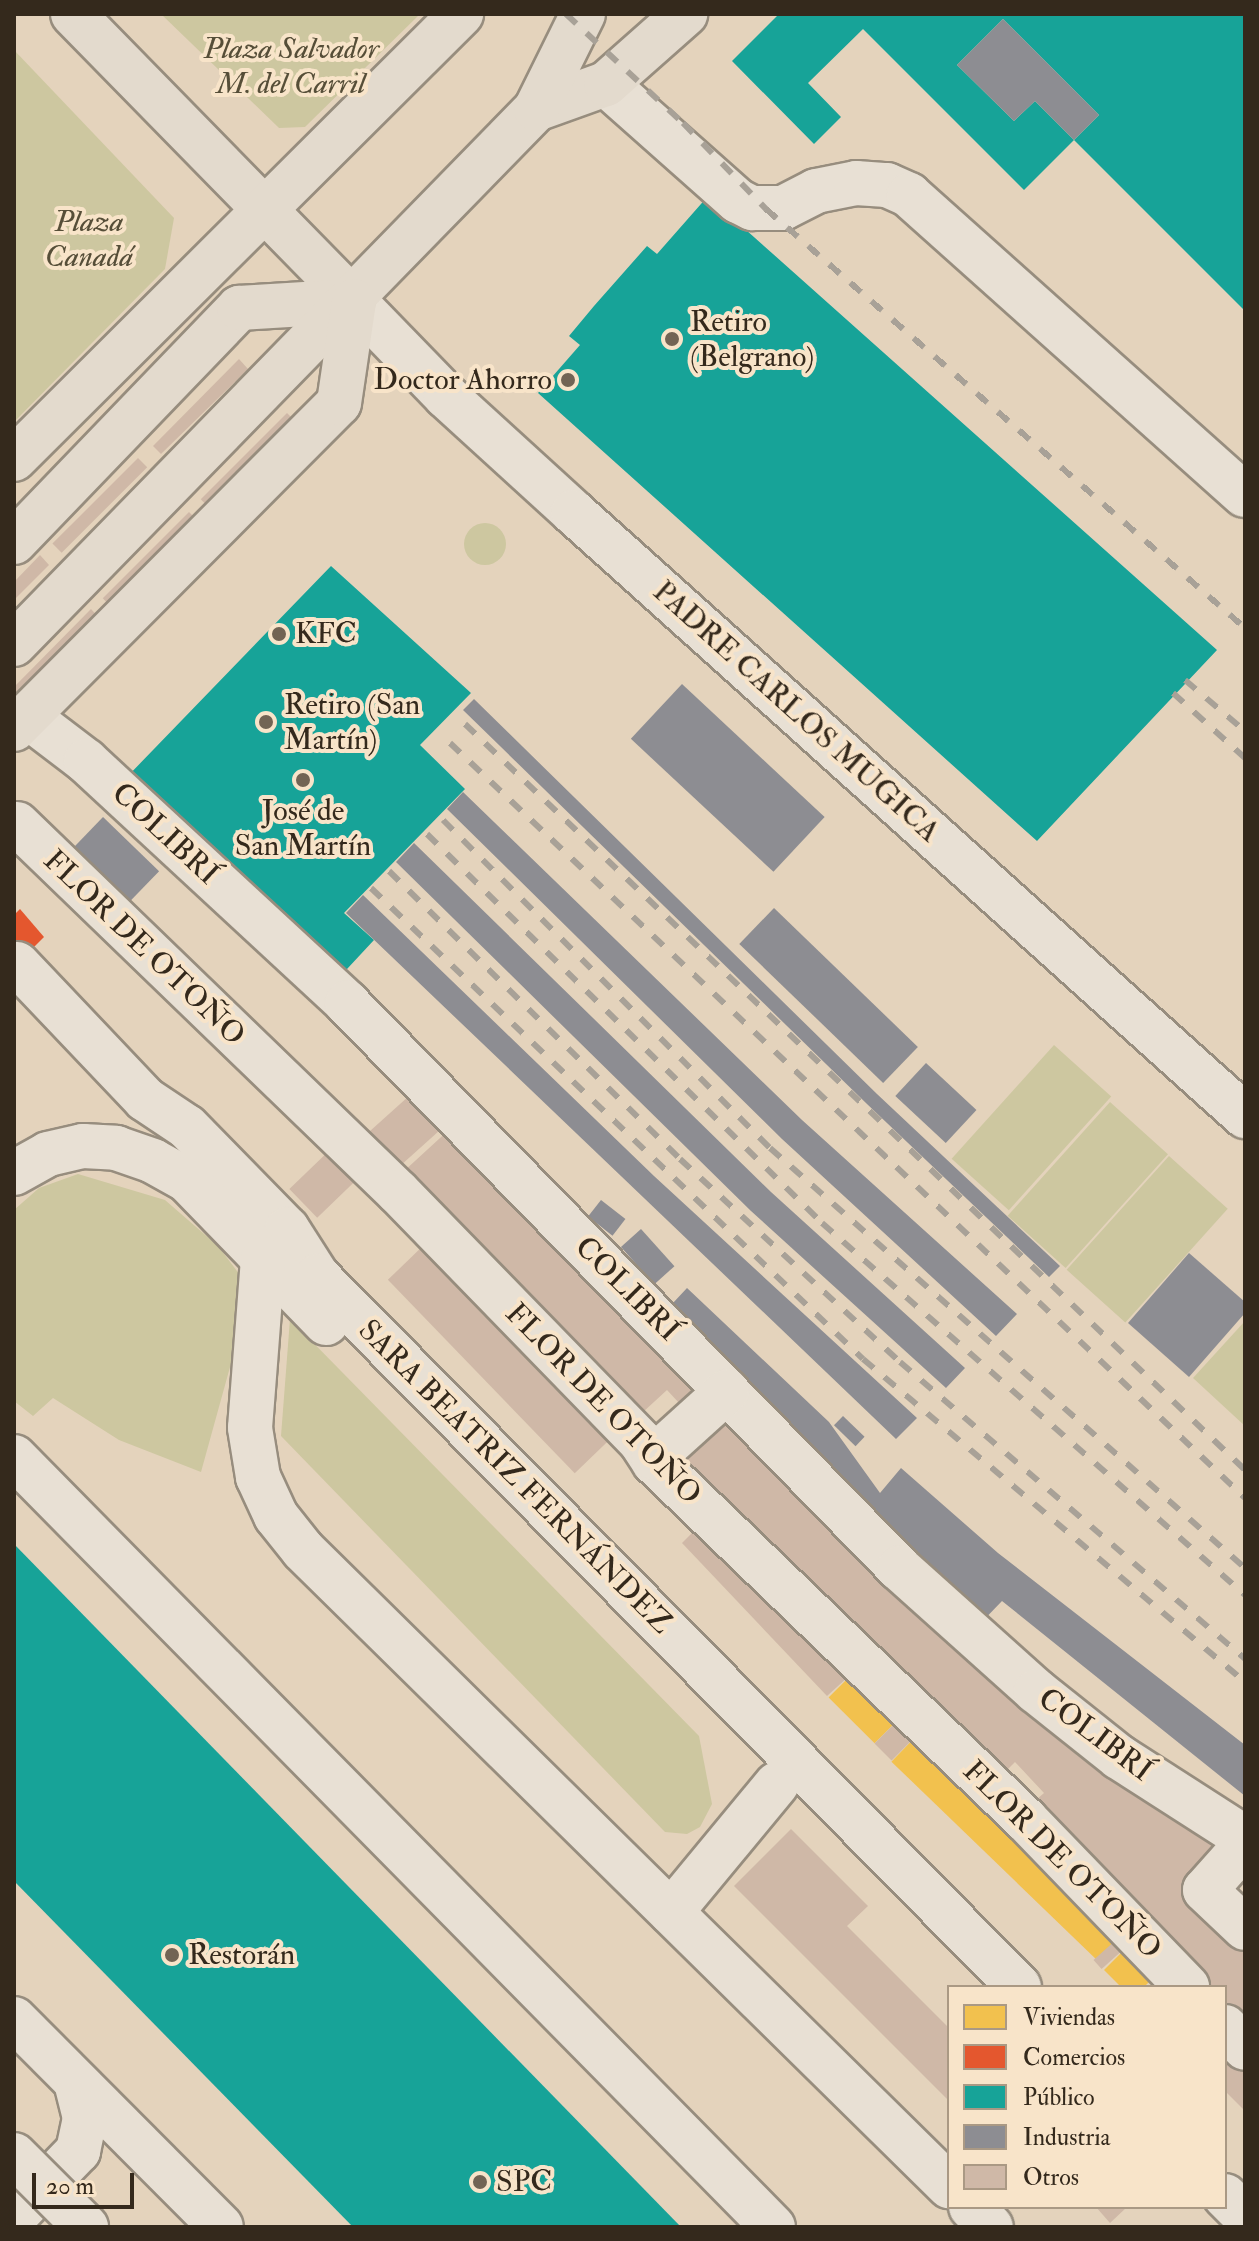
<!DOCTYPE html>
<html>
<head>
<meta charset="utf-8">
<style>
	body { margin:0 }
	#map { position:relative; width:1259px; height:2241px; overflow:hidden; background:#e4d3bc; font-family:"IM FELL Double Pica",serif }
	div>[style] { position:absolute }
	.green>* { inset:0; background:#cdc7a0; transform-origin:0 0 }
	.round { border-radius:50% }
	.homes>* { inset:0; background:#f2c14e; transform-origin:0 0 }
	.shops>* { inset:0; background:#e4572e }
	.public>* { inset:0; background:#17a398 }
	.industry>* { inset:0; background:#8d8d92; transform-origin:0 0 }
	.building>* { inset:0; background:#cfb8a7; transform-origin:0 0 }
	.roads { filter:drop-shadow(2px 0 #978d7e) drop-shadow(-2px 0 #978d7e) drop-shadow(0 2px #978d7e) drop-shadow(0 -2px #978d7e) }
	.minor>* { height:44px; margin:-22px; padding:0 22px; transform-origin:22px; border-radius:22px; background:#e8e0d4 }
	.major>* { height:44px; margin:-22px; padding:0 22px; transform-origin:22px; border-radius:22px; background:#e3dacd }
	.rail>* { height:6px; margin-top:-3px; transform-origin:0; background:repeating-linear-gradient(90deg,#a8a197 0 14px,transparent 0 28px) }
	.bridges { filter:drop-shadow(2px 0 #978d7e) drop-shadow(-2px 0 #978d7e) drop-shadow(0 2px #978d7e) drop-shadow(0 -2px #978d7e) }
	.minor-bridge>* { height:44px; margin:-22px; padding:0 22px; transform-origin:22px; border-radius:22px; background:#e8e0d4 }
	.dots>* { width:22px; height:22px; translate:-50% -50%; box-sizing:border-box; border:4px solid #f8e4c9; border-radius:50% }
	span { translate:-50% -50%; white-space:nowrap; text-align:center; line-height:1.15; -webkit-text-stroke:8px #f8e4c9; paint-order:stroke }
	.park-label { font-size:30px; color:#564e38; font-style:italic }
	.poi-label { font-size:30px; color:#34291c }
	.left { translate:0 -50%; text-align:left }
	.right { translate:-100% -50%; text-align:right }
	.street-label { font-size:30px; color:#34291c }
	.frame { position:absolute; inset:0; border:16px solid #34291c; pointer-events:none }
	.legend { position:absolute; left:947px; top:1985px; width:280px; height:224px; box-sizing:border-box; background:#f8e4c9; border:2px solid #aa9984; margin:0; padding:10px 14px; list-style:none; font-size:24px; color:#34291c }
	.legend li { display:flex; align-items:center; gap:16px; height:40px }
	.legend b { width:40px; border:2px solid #aa9984 }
	.scale { position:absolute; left:32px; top:2173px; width:102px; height:36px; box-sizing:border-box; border:4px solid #34291c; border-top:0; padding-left:10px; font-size:24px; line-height:28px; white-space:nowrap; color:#34291c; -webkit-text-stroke:6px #f8e4c9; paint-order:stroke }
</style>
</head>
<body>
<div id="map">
	<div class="green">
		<i style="clip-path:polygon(161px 14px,420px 14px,305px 127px,279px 128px)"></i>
		<i style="clip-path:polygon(14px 50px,174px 218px,165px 269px,14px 422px)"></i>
		<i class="round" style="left:464px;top:523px;width:42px;height:42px"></i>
		<i style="left:1054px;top:1045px;width:77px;height:153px;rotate:42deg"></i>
		<i style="left:1110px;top:1102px;width:78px;height:153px;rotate:42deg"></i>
		<i style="left:1169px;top:1156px;width:79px;height:153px;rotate:42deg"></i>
		<i style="clip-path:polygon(78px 1174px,165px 1200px,218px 1246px,240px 1275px,235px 1349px,201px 1472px,119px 1440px,53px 1398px,33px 1416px,14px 1401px,14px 1210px,39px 1188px)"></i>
		<i style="clip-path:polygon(290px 1319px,699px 1736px,712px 1804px,700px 1827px,687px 1834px,665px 1832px,281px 1436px)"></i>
		<i style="clip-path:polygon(1245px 1321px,1245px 1426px,1193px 1378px)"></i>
	</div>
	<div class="homes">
		<i style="left:859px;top:1667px;width:65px;height:43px;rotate:45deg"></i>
		<i style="left:922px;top:1730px;width:286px;height:44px;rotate:44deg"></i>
		<i style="clip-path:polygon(1135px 1939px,1164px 1967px,1144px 1987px,1121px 1987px,1104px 1970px)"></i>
	</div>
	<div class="shops">
		<i style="clip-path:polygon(20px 909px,44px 937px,14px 967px,14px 915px)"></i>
	</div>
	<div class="public">
		<i style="clip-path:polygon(779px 14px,1245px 14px,1245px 311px,1074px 140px,1099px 115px,1003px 19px,957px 65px,1014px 121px,1035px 101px,1074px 140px,1024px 190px,863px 29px,808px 83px,841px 117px,814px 144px,732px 61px)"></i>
		<i style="clip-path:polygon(708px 196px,1217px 650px,1037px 841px,538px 393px,580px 345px,569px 336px,594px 306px,647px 246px,657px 254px)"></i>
		<i style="clip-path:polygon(331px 566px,471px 693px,420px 745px,465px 789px,344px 913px,374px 940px,334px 983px,124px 780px)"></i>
		<i style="clip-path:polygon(14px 1544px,681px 2227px,353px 2227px,14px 1881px)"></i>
	</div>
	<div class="industry">
		<i style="clip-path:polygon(1003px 19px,1099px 115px,1074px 140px,1035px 101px,1014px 121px,957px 65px)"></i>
		<i style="left:682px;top:684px;width:195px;height:75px;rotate:43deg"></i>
		<i style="clip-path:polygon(474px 699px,877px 1094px,1060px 1266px,1049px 1277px,867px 1104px,463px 710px)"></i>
		<i style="clip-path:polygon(463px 792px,802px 1120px,1017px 1314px,996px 1336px,782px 1139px,447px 809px)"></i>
		<i style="left:103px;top:817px;width:78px;height:52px;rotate:44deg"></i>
		<i style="clip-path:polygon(414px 843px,771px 1192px,965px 1368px,946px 1388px,751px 1211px,396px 862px)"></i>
		<i style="clip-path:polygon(363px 895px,654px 1176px,917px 1418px,896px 1439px,346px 913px)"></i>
		<i style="left:774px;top:908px;width:200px;height:50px;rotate:44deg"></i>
		<i style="left:926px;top:1063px;width:69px;height:45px;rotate:43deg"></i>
		<i style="left:601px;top:1200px;width:31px;height:21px;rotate:38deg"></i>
		<i style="left:641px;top:1229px;width:50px;height:27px;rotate:48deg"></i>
		<i style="clip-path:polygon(1189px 1253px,1245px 1302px,1245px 1313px,1189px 1377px,1128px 1323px)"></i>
		<i style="clip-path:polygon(687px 1288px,829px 1422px,880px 1493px,901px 1468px,998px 1553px,1245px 1745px,1245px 1796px,1002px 1601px,974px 1630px,658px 1319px)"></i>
		<i style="left:843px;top:1416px;width:30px;height:13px;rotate:44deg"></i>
	</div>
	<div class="building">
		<i style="clip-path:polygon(239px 359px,248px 369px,161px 454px,153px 446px)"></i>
		<i style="left:287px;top:413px;width:13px;height:122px;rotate:45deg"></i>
		<i style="left:138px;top:458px;width:13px;height:121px;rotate:45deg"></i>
		<i style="left:189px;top:512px;width:13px;height:122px;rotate:45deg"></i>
		<i style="clip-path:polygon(40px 555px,49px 565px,14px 600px,14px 582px)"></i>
		<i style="clip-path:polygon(91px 609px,100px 619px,14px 704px,14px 687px)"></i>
		<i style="left:419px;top:1087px;width:46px;height:70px;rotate:48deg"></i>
		<i style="clip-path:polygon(452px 1127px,707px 1379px,680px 1404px,667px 1390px,642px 1413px,608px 1381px,496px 1260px,492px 1263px,403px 1172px)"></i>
		<i style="left:334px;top:1146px;width:40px;height:62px;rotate:46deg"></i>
		<i style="left:426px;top:1243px;width:269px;height:53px;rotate:46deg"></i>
		<i style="clip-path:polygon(719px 1408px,1236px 1849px,1200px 1891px,1245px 1939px,1245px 2022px,1225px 2001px,1225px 1987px,1212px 1987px,1036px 1800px,1044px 1793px,1015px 1762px,1000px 1777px,670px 1456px)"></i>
		<i style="clip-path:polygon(706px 1519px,859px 1667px,827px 1696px,682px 1543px)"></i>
		<i style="left:905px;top:1713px;width:24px;height:43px;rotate:45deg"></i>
		<i style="clip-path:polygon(791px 1829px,868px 1906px,847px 1926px,949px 2028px,949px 2101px,734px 1886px)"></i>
		<i style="left:1127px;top:1930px;width:12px;height:45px;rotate:48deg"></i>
		<i style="clip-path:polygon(1225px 2028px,1245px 2049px,1245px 2111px,1225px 2091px)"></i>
		<i style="clip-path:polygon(1096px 2207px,1127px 2207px,1110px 2223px)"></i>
	</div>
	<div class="roads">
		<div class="minor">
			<i style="left:606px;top:84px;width:176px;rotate:41.6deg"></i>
			<i style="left:738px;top:201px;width:16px;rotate:27deg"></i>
			<i style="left:752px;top:208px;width:31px"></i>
			<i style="left:783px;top:208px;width:37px;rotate:-27deg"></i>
			<i style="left:816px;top:191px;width:41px;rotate:-11.3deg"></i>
			<i style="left:856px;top:183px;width:31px;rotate:4deg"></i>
			<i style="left:887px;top:185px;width:24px;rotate:24deg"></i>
			<i style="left:909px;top:195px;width:450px;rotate:41.8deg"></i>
			<i style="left:354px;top:301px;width:132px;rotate:45.9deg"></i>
			<i style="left:446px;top:396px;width:172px;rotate:42.4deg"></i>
			<i style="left:573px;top:512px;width:904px;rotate:41.95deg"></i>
			<i style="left:27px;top:716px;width:74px;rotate:37.3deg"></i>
			<i style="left:86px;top:761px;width:356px;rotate:42.8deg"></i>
			<i style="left:347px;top:1003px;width:790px;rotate:45.67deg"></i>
			<i style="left:899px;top:1568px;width:184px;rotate:41.9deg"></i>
			<i style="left:1036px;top:1691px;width:106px;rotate:38.5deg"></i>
			<i style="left:1119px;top:1757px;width:150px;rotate:32.7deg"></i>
			<i style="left:17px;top:824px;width:530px;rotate:44.01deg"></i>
			<i style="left:398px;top:1192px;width:349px;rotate:45.8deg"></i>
			<i style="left:641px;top:1442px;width:24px;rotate:57deg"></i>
			<i style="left:654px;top:1462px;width:516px;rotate:43.9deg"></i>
			<i style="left:1026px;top:1820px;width:232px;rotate:46deg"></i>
			<i style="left:17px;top:964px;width:186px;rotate:46.5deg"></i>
			<i style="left:145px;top:1099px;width:50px;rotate:33.7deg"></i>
			<i style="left:187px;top:1127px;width:143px;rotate:45.6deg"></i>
			<i style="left:287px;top:1229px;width:56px;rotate:57.4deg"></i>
			<i style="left:317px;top:1276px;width:999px;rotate:45.36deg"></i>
			<i style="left:14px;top:1173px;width:39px;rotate:-29deg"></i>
			<i style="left:48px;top:1154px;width:36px;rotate:-13deg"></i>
			<i style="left:83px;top:1146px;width:33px;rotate:3deg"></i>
			<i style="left:116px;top:1148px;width:39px;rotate:19deg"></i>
			<i style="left:153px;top:1161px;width:38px;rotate:29deg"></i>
			<i style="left:186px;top:1179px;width:201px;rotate:45.8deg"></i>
			<i style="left:263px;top:1259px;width:169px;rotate:94.4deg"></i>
			<i style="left:250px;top:1428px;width:50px;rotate:80.7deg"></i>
			<i style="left:258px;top:1477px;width:43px;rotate:65.2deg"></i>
			<i style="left:276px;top:1516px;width:43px;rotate:51.5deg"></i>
			<i style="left:303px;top:1550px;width:907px;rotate:44.55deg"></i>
			<i style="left:14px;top:1457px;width:1081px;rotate:45.41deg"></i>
			<i style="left:654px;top:1457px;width:98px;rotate:-42.1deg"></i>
			<i style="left:1245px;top:1845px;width:60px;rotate:131.6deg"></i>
			<i style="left:1205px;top:1890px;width:55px;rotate:43.5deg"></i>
			<i style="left:671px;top:1912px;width:166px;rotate:-50.4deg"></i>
			<i style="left:14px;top:2019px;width:293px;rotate:45.1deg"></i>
			<i style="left:1225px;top:2027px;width:29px;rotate:46deg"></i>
			<i style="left:1225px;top:2196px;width:28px;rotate:45deg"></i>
			<i style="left:971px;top:2207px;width:28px;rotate:45deg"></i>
			<i style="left:17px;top:2214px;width:88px;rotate:-45.9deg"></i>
			<i style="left:78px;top:2151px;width:34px;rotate:-78deg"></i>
			<i style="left:85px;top:2118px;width:37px;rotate:-104deg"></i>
		</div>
		<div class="major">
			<i style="left:73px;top:14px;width:402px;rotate:45.6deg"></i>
			<i style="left:536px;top:109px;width:74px;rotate:-19.7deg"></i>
			<i style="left:606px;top:84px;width:106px;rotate:-41.5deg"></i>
			<i style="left:14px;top:459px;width:631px;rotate:-44.87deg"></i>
			<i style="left:14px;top:542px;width:325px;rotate:-46.1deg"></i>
			<i style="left:239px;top:308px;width:115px;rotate:-3.5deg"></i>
			<i style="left:14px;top:644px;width:747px;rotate:-45.7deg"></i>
			<i style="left:536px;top:109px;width:106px;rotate:-63.7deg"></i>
			<i style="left:14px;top:729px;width:460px;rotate:-45.1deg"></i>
			<i style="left:339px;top:403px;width:103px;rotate:-81.6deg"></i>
		</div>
	</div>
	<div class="rail">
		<i style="left:566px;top:14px;width:160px;rotate:43deg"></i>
		<i style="left:683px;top:123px;width:120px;rotate:46deg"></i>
		<i style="left:766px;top:209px;width:636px;rotate:41.18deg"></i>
		<i style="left:1185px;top:680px;width:79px;rotate:40.4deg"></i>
		<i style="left:1173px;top:693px;width:97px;rotate:42.1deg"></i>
		<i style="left:465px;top:724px;width:1079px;rotate:43.72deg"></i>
		<i style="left:450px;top:743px;width:1096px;rotate:43.52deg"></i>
		<i style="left:443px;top:820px;width:463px;rotate:45.1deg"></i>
		<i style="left:770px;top:1148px;width:634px;rotate:41.48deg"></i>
		<i style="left:427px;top:834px;width:554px;rotate:44.56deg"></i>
		<i style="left:822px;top:1223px;width:563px;rotate:41.33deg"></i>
		<i style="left:389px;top:871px;width:409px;rotate:44.7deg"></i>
		<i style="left:680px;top:1159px;width:299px;rotate:42.7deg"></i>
		<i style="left:900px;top:1362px;width:455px;rotate:40.7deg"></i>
		<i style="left:371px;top:888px;width:681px;rotate:43.75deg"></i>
		<i style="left:863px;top:1359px;width:500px;rotate:40.22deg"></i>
	</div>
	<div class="bridges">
		<div class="minor-bridge">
			<i style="left:14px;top:2155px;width:102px;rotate:45deg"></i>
		</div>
	</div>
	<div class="dots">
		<i style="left:672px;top:339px;background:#726454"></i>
		<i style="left:568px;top:380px;background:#726454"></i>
		<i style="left:279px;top:634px;background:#726454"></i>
		<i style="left:266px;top:722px;background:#726454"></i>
		<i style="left:303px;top:780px;background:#726454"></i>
		<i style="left:172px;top:1955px;background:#726454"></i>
		<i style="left:480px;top:2182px;background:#726454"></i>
	</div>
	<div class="park-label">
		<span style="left:291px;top:66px">Plaza Salvador<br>M. del Carril</span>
		<span style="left:89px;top:239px">Plaza<br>Canadá</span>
	</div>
	<div class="poi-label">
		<span class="left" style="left:690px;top:339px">Retiro<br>(Belgrano)</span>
		<span class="right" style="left:552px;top:380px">Doctor Ahorro</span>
		<span class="left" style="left:295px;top:634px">KFC</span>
		<span class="left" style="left:284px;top:722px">Retiro (San<br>Martín)</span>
		<span style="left:303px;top:828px">José de<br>San Martín</span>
		<span class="left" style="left:188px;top:1955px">Restorán</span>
		<span class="left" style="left:496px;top:2182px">SPC</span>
	</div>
	<div class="street-label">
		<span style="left:796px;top:712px;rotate:42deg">PADRE CARLOS MUGICA</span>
		<span style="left:165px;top:834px;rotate:43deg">COLIBRÍ</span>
		<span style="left:144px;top:948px;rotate:44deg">FLOR DE OTOÑO</span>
		<span style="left:627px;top:1289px;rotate:45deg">COLIBRÍ</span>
		<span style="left:603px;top:1404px;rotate:46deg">FLOR DE OTOÑO</span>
		<span style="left:515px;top:1477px;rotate:45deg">SARA BEATRIZ FERNÁNDEZ</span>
		<span style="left:1095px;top:1735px;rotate:37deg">COLIBRÍ</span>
		<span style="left:1062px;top:1860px;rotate:45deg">FLOR DE OTOÑO</span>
	</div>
	<div class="frame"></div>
	<ul class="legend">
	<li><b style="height:22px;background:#f2c14e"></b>Viviendas</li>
	<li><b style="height:22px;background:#e4572e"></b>Comercios</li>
	<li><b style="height:22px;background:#17a398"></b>Público</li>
	<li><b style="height:22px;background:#8d8d92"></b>Industria</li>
	<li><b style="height:22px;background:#cfb8a7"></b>Otros</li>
	</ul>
	<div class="scale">20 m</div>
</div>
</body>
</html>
